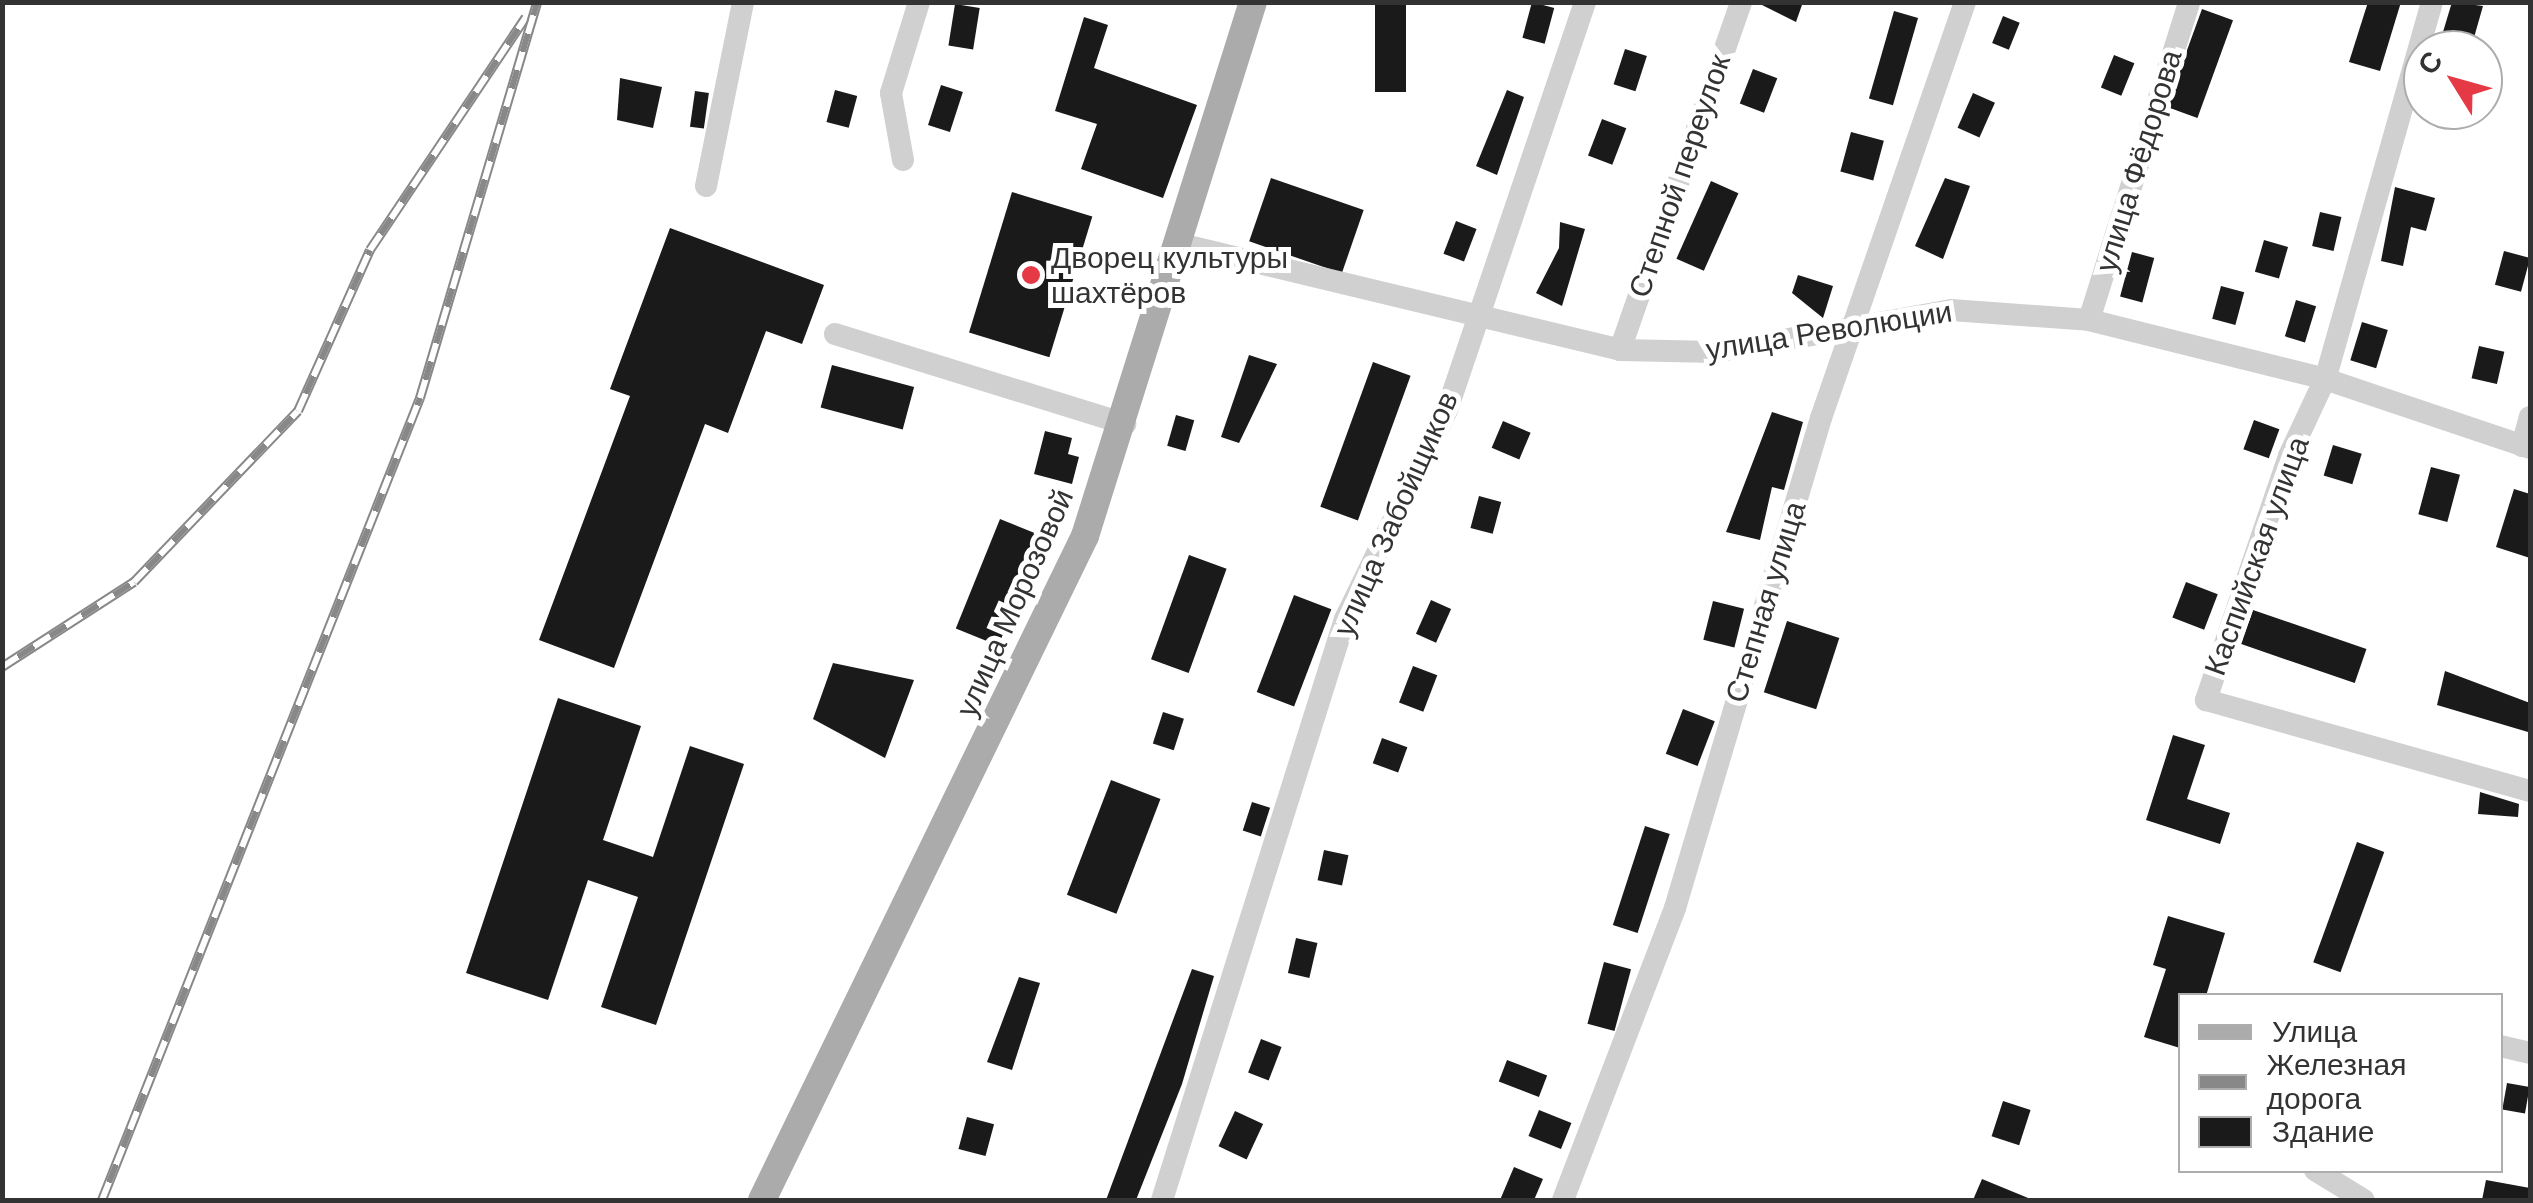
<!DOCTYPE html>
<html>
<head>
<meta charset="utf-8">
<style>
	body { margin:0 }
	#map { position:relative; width:2533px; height:1203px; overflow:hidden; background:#fff; font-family:Helvetica,sans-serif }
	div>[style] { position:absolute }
	.building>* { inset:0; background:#1a1a1a; transform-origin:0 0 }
	.minor>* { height:22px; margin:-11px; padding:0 11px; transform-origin:11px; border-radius:11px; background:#d0d0d0 }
	.major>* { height:28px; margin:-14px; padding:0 14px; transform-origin:14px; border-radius:14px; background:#ababab }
	.rail>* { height:10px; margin-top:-5px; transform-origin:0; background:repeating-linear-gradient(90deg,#fff 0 19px,#888 0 38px); box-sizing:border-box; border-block:2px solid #888 }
	.dots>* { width:28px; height:28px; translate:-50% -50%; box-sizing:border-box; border:5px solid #fff; border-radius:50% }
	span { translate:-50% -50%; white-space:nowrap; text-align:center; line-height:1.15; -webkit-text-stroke:10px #fff; paint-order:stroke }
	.street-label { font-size:30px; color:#333 }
	.poi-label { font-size:30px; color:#333 }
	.left { translate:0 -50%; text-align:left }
	.frame { position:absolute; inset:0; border:5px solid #333; pointer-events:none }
	.legend { position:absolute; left:2178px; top:993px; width:325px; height:180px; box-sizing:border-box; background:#fff; border:2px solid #adadad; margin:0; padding:12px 18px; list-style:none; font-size:30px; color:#333 }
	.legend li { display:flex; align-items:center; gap:20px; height:50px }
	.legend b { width:50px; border:2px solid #adadad }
	.north { position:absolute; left:2403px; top:30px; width:100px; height:100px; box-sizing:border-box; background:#fff; border:2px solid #adadad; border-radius:50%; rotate:307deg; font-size:28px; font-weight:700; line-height:40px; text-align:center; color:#333 }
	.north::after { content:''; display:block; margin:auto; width:35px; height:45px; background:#e63946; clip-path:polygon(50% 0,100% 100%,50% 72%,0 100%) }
</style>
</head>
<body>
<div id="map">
	<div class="building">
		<i style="left:1375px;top:2px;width:31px;height:90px"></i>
		<i style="left:1532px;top:2px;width:23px;height:37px;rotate:15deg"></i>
		<i style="clip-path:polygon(1756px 2px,1803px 2px,1796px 22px)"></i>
		<i style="clip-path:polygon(2368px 2px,2401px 2px,2380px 71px,2349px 62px)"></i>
		<i style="clip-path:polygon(2452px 2px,2483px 6px,2473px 41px,2443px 32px)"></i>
		<i style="left:955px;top:4px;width:25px;height:42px;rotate:9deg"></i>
		<i style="left:2202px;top:9px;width:33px;height:104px;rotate:20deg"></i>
		<i style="left:1894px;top:11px;width:25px;height:91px;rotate:16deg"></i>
		<i style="left:2003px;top:16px;width:18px;height:29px;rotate:22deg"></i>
		<i style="clip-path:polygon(1084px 17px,1108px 25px,1094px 68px,1197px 105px,1163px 198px,1081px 169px,1097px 124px,1055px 111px)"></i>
		<i style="left:1625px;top:49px;width:23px;height:37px;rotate:18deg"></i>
		<i style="left:2114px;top:55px;width:22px;height:35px;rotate:22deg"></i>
		<i style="left:1753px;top:69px;width:26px;height:37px;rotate:21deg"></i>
		<i style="clip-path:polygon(620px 78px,662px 87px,653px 128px,617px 120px)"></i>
		<i style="left:941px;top:85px;width:23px;height:42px;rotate:18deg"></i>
		<i style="left:835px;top:90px;width:23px;height:33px;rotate:15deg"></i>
		<i style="clip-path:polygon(1507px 90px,1524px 97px,1497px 175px,1476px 166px)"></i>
		<i style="left:695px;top:91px;width:14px;height:36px;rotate:8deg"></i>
		<i style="left:1973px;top:93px;width:24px;height:38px;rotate:24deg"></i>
		<i style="left:1602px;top:119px;width:26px;height:39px;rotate:21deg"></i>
		<i style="left:1851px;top:132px;width:34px;height:41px;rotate:15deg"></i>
		<i style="left:1271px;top:178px;width:98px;height:67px;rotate:19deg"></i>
		<i style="clip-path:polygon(1945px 178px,1970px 186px,1943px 259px,1915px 246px)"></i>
		<i style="left:1711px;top:181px;width:30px;height:85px;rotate:24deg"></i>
		<i style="clip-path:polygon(2395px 187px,2435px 198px,2426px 231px,2411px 227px,2403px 266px,2381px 261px)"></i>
		<i style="left:1012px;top:192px;width:84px;height:147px;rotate:17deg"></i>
		<i style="left:2320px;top:212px;width:22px;height:35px;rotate:13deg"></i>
		<i style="left:1456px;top:221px;width:22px;height:35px;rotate:21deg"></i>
		<i style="clip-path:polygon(1560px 222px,1585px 229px,1562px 306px,1536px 293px,1559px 248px)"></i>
		<i style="clip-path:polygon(670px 228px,824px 285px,802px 344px,766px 331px,728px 433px,705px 424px,614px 668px,539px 640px,630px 396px,610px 389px)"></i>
		<i style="left:2264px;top:240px;width:25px;height:33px;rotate:16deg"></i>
		<i style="left:2504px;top:251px;width:27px;height:35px;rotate:15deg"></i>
		<i style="left:2132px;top:252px;width:23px;height:46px;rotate:15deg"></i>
		<i style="clip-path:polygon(1798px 275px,1833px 286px,1823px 318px,1792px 293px)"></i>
		<i style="left:2221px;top:286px;width:24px;height:34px;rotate:15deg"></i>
		<i style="left:2296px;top:300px;width:21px;height:38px;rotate:17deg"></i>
		<i style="left:2362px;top:322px;width:27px;height:40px;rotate:17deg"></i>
		<i style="left:2479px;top:346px;width:26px;height:33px;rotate:13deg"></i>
		<i style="clip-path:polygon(1249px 355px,1277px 364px,1239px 443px,1221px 437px)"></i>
		<i style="left:1373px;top:362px;width:40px;height:154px;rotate:20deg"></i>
		<i style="left:832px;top:365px;width:85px;height:44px;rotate:15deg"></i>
		<i style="clip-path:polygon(1772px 412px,1803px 422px,1784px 490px,1772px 487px,1760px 540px,1726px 532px)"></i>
		<i style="left:1176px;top:415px;width:19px;height:32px;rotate:16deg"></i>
		<i style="left:2254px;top:420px;width:27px;height:31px;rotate:20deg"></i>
		<i style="left:1503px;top:421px;width:30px;height:29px;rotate:23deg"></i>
		<i style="clip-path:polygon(1045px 431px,1072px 438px,1068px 454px,1079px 457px,1072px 484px,1034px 474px)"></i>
		<i style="left:2333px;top:445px;width:30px;height:32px;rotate:17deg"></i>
		<i style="left:2431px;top:467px;width:30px;height:49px;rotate:15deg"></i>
		<i style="clip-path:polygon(2514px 489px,2530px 494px,2530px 558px,2496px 547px)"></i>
		<i style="left:1479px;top:496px;width:23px;height:33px;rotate:15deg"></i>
		<i style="left:1000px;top:519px;width:46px;height:118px;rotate:22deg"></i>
		<i style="left:1189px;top:555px;width:40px;height:111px;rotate:20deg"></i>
		<i style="left:2186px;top:582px;width:34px;height:38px;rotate:21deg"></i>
		<i style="left:1294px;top:595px;width:40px;height:104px;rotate:21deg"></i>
		<i style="left:1431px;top:600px;width:22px;height:37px;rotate:24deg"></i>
		<i style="left:1713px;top:601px;width:32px;height:40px;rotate:14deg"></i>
		<i style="left:2253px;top:610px;width:120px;height:36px;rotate:19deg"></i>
		<i style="left:1787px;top:621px;width:55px;height:75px;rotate:18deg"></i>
		<i style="clip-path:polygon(833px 663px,914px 680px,885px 758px,813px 719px)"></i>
		<i style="left:1413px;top:666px;width:26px;height:39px;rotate:21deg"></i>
		<i style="clip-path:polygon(2445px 671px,2530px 703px,2528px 732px,2437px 705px)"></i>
		<i style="clip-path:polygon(558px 698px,641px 726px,603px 840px,653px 857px,690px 746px,744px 764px,656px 1025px,601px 1007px,638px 897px,588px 880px,548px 1000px,466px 973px)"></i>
		<i style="left:1683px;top:709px;width:34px;height:48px;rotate:21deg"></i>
		<i style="left:1163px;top:712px;width:22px;height:33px;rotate:18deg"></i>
		<i style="clip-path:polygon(2173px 735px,2205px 745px,2187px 799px,2230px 813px,2220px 844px,2146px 820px)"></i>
		<i style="left:1382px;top:738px;width:27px;height:27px;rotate:20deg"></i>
		<i style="left:1111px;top:780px;width:53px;height:123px;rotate:21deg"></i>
		<i style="clip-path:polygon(2480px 792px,2519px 804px,2518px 817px,2478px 814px)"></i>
		<i style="left:1252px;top:802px;width:19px;height:30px;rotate:18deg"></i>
		<i style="left:1645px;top:826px;width:26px;height:104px;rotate:18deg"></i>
		<i style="left:2357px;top:842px;width:29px;height:128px;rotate:20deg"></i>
		<i style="left:1324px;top:850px;width:25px;height:31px;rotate:12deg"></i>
		<i style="clip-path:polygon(2168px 916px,2225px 933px,2206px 996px,2180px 996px,2180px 1048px,2144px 1037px,2166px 969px,2153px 965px)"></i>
		<i style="left:1296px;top:938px;width:22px;height:36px;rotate:13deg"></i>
		<i style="left:1604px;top:962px;width:28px;height:64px;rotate:15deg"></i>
		<i style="clip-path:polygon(1192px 969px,1214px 976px,1182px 1084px,1136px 1200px,1106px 1200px)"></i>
		<i style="clip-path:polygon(1019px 977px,1040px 983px,1012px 1070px,987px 1062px)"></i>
		<i style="left:1261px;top:1039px;width:22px;height:36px;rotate:21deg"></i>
		<i style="left:1507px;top:1060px;width:43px;height:23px;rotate:21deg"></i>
		<i style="left:2507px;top:1083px;width:23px;height:27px;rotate:10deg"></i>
		<i style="left:2003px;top:1101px;width:29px;height:37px;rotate:18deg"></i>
		<i style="left:1539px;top:1110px;width:35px;height:28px;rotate:22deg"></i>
		<i style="left:1235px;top:1111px;width:31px;height:39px;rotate:25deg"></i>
		<i style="left:967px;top:1117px;width:28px;height:33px;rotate:15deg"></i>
		<i style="clip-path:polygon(1514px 1167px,1543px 1179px,1534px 1200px,1500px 1200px)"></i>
		<i style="clip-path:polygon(1982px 1179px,2033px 1200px,1973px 1200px)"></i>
		<i style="clip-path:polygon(2486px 1180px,2530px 1188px,2530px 1200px,2482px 1200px)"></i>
	</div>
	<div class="minor">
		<i style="left:2432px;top:2px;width:392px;rotate:105.8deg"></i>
		<i style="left:2325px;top:379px;width:85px;rotate:115.1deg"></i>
		<i style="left:2289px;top:456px;width:258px;rotate:108.8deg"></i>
		<i style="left:2206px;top:700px;width:337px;rotate:15.7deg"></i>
		<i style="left:903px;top:160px;width:68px;rotate:-100.2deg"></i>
		<i style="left:891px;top:93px;width:95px;rotate:-72.9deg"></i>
		<i style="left:706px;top:186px;width:188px;rotate:-78.6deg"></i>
		<i style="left:1180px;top:244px;width:453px;rotate:13.5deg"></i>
		<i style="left:1620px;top:350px;width:96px;rotate:1.2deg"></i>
		<i style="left:1716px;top:352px;width:239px;rotate:-10.1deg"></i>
		<i style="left:1951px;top:310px;width:138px;rotate:4.1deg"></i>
		<i style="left:2089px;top:320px;width:243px;rotate:14deg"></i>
		<i style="left:2325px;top:379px;width:216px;rotate:18.6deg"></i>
		<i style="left:2089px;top:320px;width:333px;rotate:-72.5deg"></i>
		<i style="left:835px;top:334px;width:304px;rotate:17.2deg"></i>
		<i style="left:1620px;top:350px;width:368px;rotate:-70.8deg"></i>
		<i style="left:2522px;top:446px;width:30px;rotate:-75deg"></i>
		<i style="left:2500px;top:1046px;width:31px;rotate:13deg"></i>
		<i style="left:2315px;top:1170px;width:57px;rotate:31.5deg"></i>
		<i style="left:1162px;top:1200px;width:609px;rotate:-72.52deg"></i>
		<i style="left:1345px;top:619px;width:233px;rotate:-64deg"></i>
		<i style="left:1447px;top:410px;width:431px;rotate:-71.3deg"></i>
		<i style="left:1563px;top:1200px;width:313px;rotate:-69deg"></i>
		<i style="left:1675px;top:908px;width:511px;rotate:-73.41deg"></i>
		<i style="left:1821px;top:418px;width:440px;rotate:-70.9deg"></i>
	</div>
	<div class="major">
		<i style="left:762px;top:1200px;width:738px;rotate:-64.06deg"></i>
		<i style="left:1085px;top:536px;width:560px;rotate:-72.54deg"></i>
	</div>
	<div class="rail">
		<i style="left:2px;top:667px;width:157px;rotate:-32.8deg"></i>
		<i style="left:134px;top:582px;width:237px;rotate:-46.2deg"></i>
		<i style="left:298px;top:411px;width:176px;rotate:-65.9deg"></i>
		<i style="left:370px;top:250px;width:280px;rotate:-56.2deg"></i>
		<i style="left:102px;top:1200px;width:863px;rotate:-68.37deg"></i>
		<i style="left:420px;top:398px;width:413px;rotate:-73.5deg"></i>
	</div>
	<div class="dots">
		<i style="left:1031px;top:275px;background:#e63946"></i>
	</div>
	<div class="street-label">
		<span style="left:2139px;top:161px;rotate:-73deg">улица Фёдорова</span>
		<span style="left:1680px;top:176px;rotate:-71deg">Степной переулок</span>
		<span style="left:1829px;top:331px;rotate:-9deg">улица Революции</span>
		<span style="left:1396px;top:514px;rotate:-66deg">улица Забойщиков</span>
		<span style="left:2257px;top:556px;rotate:-70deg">Каспийская улица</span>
		<span style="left:1766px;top:602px;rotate:-73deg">Степная улица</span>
		<span style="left:1015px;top:603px;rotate:-66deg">улица Морозовой</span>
	</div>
	<div class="poi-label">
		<span class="left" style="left:1051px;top:275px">Дворец культуры<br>шахтёров</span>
	</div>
	<div class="frame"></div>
	<ul class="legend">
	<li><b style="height:12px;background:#ababab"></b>Улица</li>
	<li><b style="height:12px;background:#888"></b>Железная дорога</li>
	<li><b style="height:28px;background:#1a1a1a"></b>Здание</li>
	</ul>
	<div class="north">С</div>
</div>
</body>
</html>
